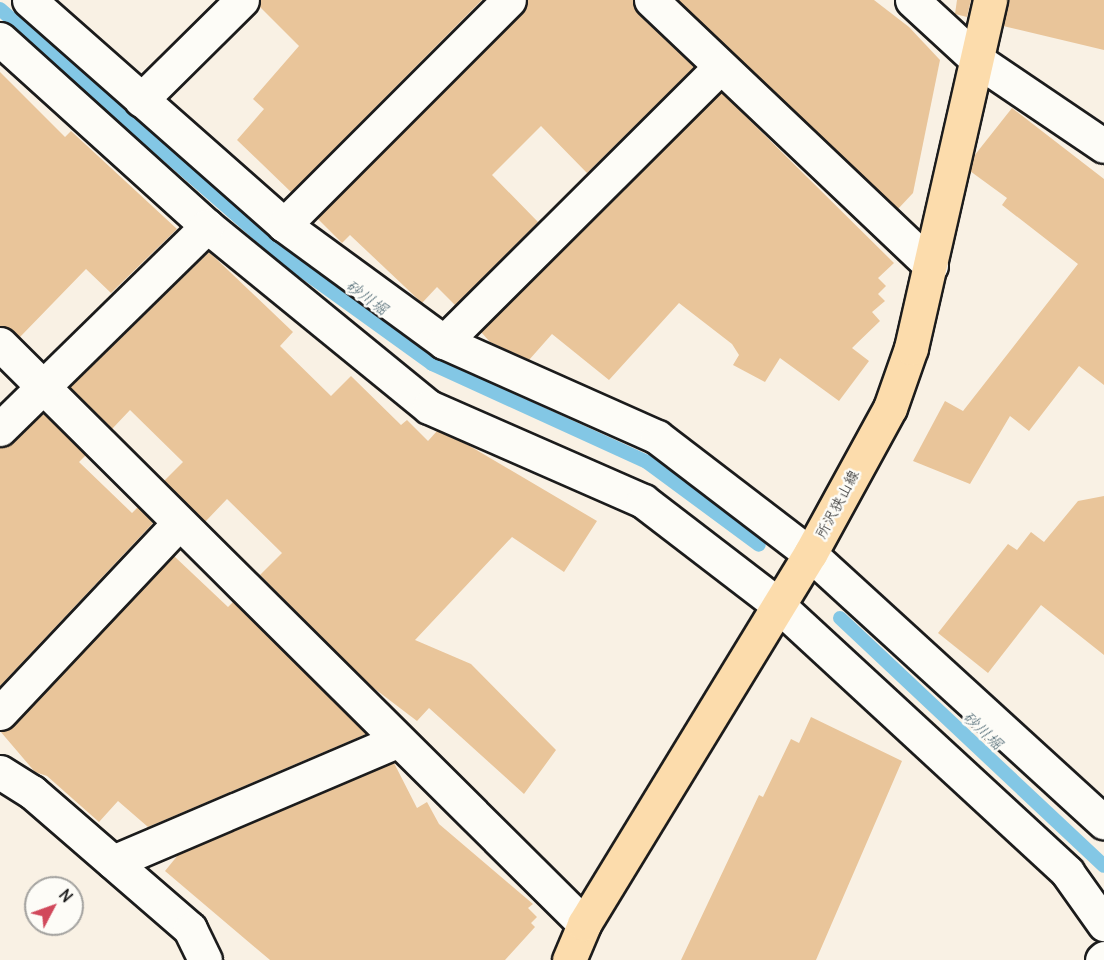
<!DOCTYPE html>
<html>
<head>
<meta charset="utf-8">
<style>
	body { margin:0 }
	#map { position:relative; width:1104px; height:960px; overflow:hidden; background:#f9f1e4; font-family:Delius,"Klee One",sans-serif }
	div>[style] { position:absolute }
	.stream>* { height:14px; margin:-7px; padding:0 7px; transform-origin:7px; border-radius:7px; background:#83c7e5 }
	.building>* { inset:0; background:#e9c59a }
	.roads { filter:drop-shadow(2px 0 #1c1c1c) drop-shadow(-2px 0 #1c1c1c) drop-shadow(0 2px #1c1c1c) drop-shadow(0 -2px #1c1c1c) }
	.minor>* { height:33px; margin:-16.5px; padding:0 16.5px; transform-origin:16.5px; border-radius:16.5px; background:#fdfcf7 }
	.major>* { height:33px; margin:-16.5px; padding:0 16.5px; transform-origin:16.5px; border-radius:16.5px; background:#fcdcac }
	span { translate:-50% -50%; white-space:nowrap; text-align:center; line-height:1.15; -webkit-text-stroke:5px #fdfcf7; paint-order:stroke }
	.street-label { font-size:15px; color:#1c1c1c }
	.water-label { font-size:16px; color:#45606c; font-style:italic }
	.north { position:absolute; left:24px; top:876px; width:60px; height:60px; box-sizing:border-box; background:#fdfcf7; border:2px solid #a3a29f; border-radius:50%; rotate:49deg; font-size:16px; font-weight:700; line-height:24px; text-align:center; color:#1c1c1c }
	.north::after { content:''; display:block; margin:auto; width:21px; height:27px; background:#d1495b; clip-path:polygon(50% 0,100% 100%,50% 72%,0 100%) }
</style>
</head>
<body>
<div id="map">
	<div class="stream">
		<i style="left:0;top:9px;width:382px;rotate:41.1deg"></i>
		<i style="left:288px;top:260px;width:178px;rotate:35.8deg"></i>
		<i style="left:432px;top:364px;width:236px;rotate:24.5deg"></i>
		<i style="left:647px;top:462px;width:139px;rotate:36.5deg"></i>
		<i style="left:840px;top:618px;width:362px;rotate:43.2deg"></i>
	</div>
	<div class="building">
		<i style="clip-path:polygon(260px 0,482px 0,291px 192px,237px 140px,264px 109px,253px 99px,299px 46px,259px 6px)"></i>
		<i style="clip-path:polygon(527px 0,633px 0,638px 14px,694px 67px,587px 173px,541px 126px,492px 175px,538px 222px,455px 305px,437px 287px,422px 303px,350px 235px,342px 243px,317px 218px,522px 13px)"></i>
		<i style="clip-path:polygon(678px 0,874px 0,909px 27px,940px 60px,913px 193px,898px 209px)"></i>
		<i style="clip-path:polygon(957px 0,971px 0,967px 17px,955px 14px)"></i>
		<i style="clip-path:polygon(1008px 0,1104px 0,1104px 50px,1003px 26px)"></i>
		<i style="clip-path:polygon(0 72px,65px 137px,71px 131px,177px 229px,111px 293px,86px 269px,20px 337px,0 326px)"></i>
		<i style="clip-path:polygon(721px 92px,894px 263px,878px 278px,886px 286px,878px 294px,885px 301px,872px 312px,880px 321px,852px 348px,869px 361px,839px 401px,780px 358px,765px 382px,733px 365px,739px 355px,732px 344px,679px 303px,609px 380px,552px 334px,529px 360px,490px 342px,481px 332px)"></i>
		<i style="clip-path:polygon(1012px 108px,1104px 179px,1104px 385px,1079px 366px,1029px 431px,1010px 416px,970px 484px,913px 461px,945px 401px,963px 411px,1078px 264px,1002px 205px,1007px 198px,970px 171px,974px 156px)"></i>
		<i style="clip-path:polygon(209px 252px,293px 332px,280px 346px,331px 396px,351px 376px,401px 425px,407px 420px,428px 441px,437px 431px,468px 445px,597px 521px,564px 572px,512px 537px,415px 640px,471px 664px,556px 750px,524px 794px,429px 708px,417px 721px,371px 686px,260px 575px,282px 553px,227px 499px,205px 522px,164px 481px,183px 462px,130px 410px,112px 429px,70px 387px)"></i>
		<i style="clip-path:polygon(44px 414px,86px 455px,79px 462px,132px 513px,138px 507px,153px 523px,0 686px,0 447px)"></i>
		<i style="clip-path:polygon(1104px 496px,1104px 655px,1041px 605px,988px 673px,938px 633px,1008px 544px,1017px 550px,1031px 532px,1044px 542px,1078px 501px)"></i>
		<i style="clip-path:polygon(174px 556px,228px 607px,233px 602px,366px 734px,148px 827px,118px 801px,99px 822px,47px 776px,35px 772px,0 731px,14px 726px)"></i>
		<i style="clip-path:polygon(811px 717px,902px 761px,816px 960px,681px 960px,759px 795px,763px 797px,791px 739px,799px 743px)"></i>
		<i style="clip-path:polygon(394px 763px,417px 808px,427px 802px,439px 824px,533px 904px,528px 908px,537px 917px,531px 923px,535px 927px,505px 960px,270px 960px,165px 871px,178px 855px)"></i>
	</div>
	<div class="roads">
		<div class="minor">
			<i style="left:29px;top:0;width:340px;rotate:41.4deg"></i>
			<i style="left:284px;top:225px;width:198px;rotate:36.2deg"></i>
			<i style="left:444px;top:342px;width:233px;rotate:24deg"></i>
			<i style="left:657px;top:437px;width:193px;rotate:37.4deg"></i>
			<i style="left:810px;top:554px;width:398px;rotate:42.4deg"></i>
			<i style="left:651px;top:0;width:386px;rotate:43.5deg"></i>
			<i style="left:912px;top:0;width:88px;rotate:42.7deg"></i>
			<i style="left:977px;top:60px;width:153px;rotate:34.1deg"></i>
			<i style="left:0;top:39px;width:279px;rotate:42.1deg"></i>
			<i style="left:207px;top:226px;width:286px;rotate:39.2deg"></i>
			<i style="left:429px;top:407px;width:234px;rotate:23.7deg"></i>
			<i style="left:643px;top:501px;width:169px;rotate:37.5deg"></i>
			<i style="left:777px;top:604px;width:395px;rotate:42.7deg"></i>
			<i style="left:1067px;top:872px;width:64px;rotate:54.6deg"></i>
			<i style="left:141px;top:100px;width:142px;rotate:-44.7deg"></i>
			<i style="left:284px;top:225px;width:318px;rotate:-45deg"></i>
			<i style="left:444px;top:342px;width:390px;rotate:-44.9deg"></i>
			<i style="left:0;top:344px;width:823px;rotate:44.8deg"></i>
			<i style="left:0;top:429px;width:290px;rotate:-44.4deg"></i>
			<i style="left:0;top:713px;width:260px;rotate:-46.7deg"></i>
			<i style="left:0;top:772px;width:38px;rotate:32deg"></i>
			<i style="left:32px;top:792px;width:209px;rotate:40.9deg"></i>
			<i style="left:190px;top:929px;width:34px;rotate:64deg"></i>
			<i style="left:113px;top:862px;width:309px;rotate:-23.1deg"></i>
			<i style="left:1102px;top:960px;width:3px;rotate:-45deg"></i>
		</div>
		<div class="major">
			<i style="left:569px;top:960px;width:39px;rotate:-67deg"></i>
			<i style="left:584px;top:924px;width:434px;rotate:-58.6deg"></i>
			<i style="left:810px;top:554px;width:166px;rotate:-61.3deg"></i>
			<i style="left:890px;top:408px;width:64px;rotate:-70.7deg"></i>
			<i style="left:911px;top:348px;width:357px;rotate:-77.2deg"></i>
		</div>
	</div>
	<div class="street-label">
		<span style="left:837px;top:504px;rotate:-62deg">所沢狭山線</span>
	</div>
	<div class="water-label">
		<span style="left:367px;top:297px;rotate:36deg">砂川堀</span>
		<span style="left:983px;top:730px;rotate:43deg">砂川堀</span>
	</div>
	<div class="north">N</div>
</div>
</body>
</html>
